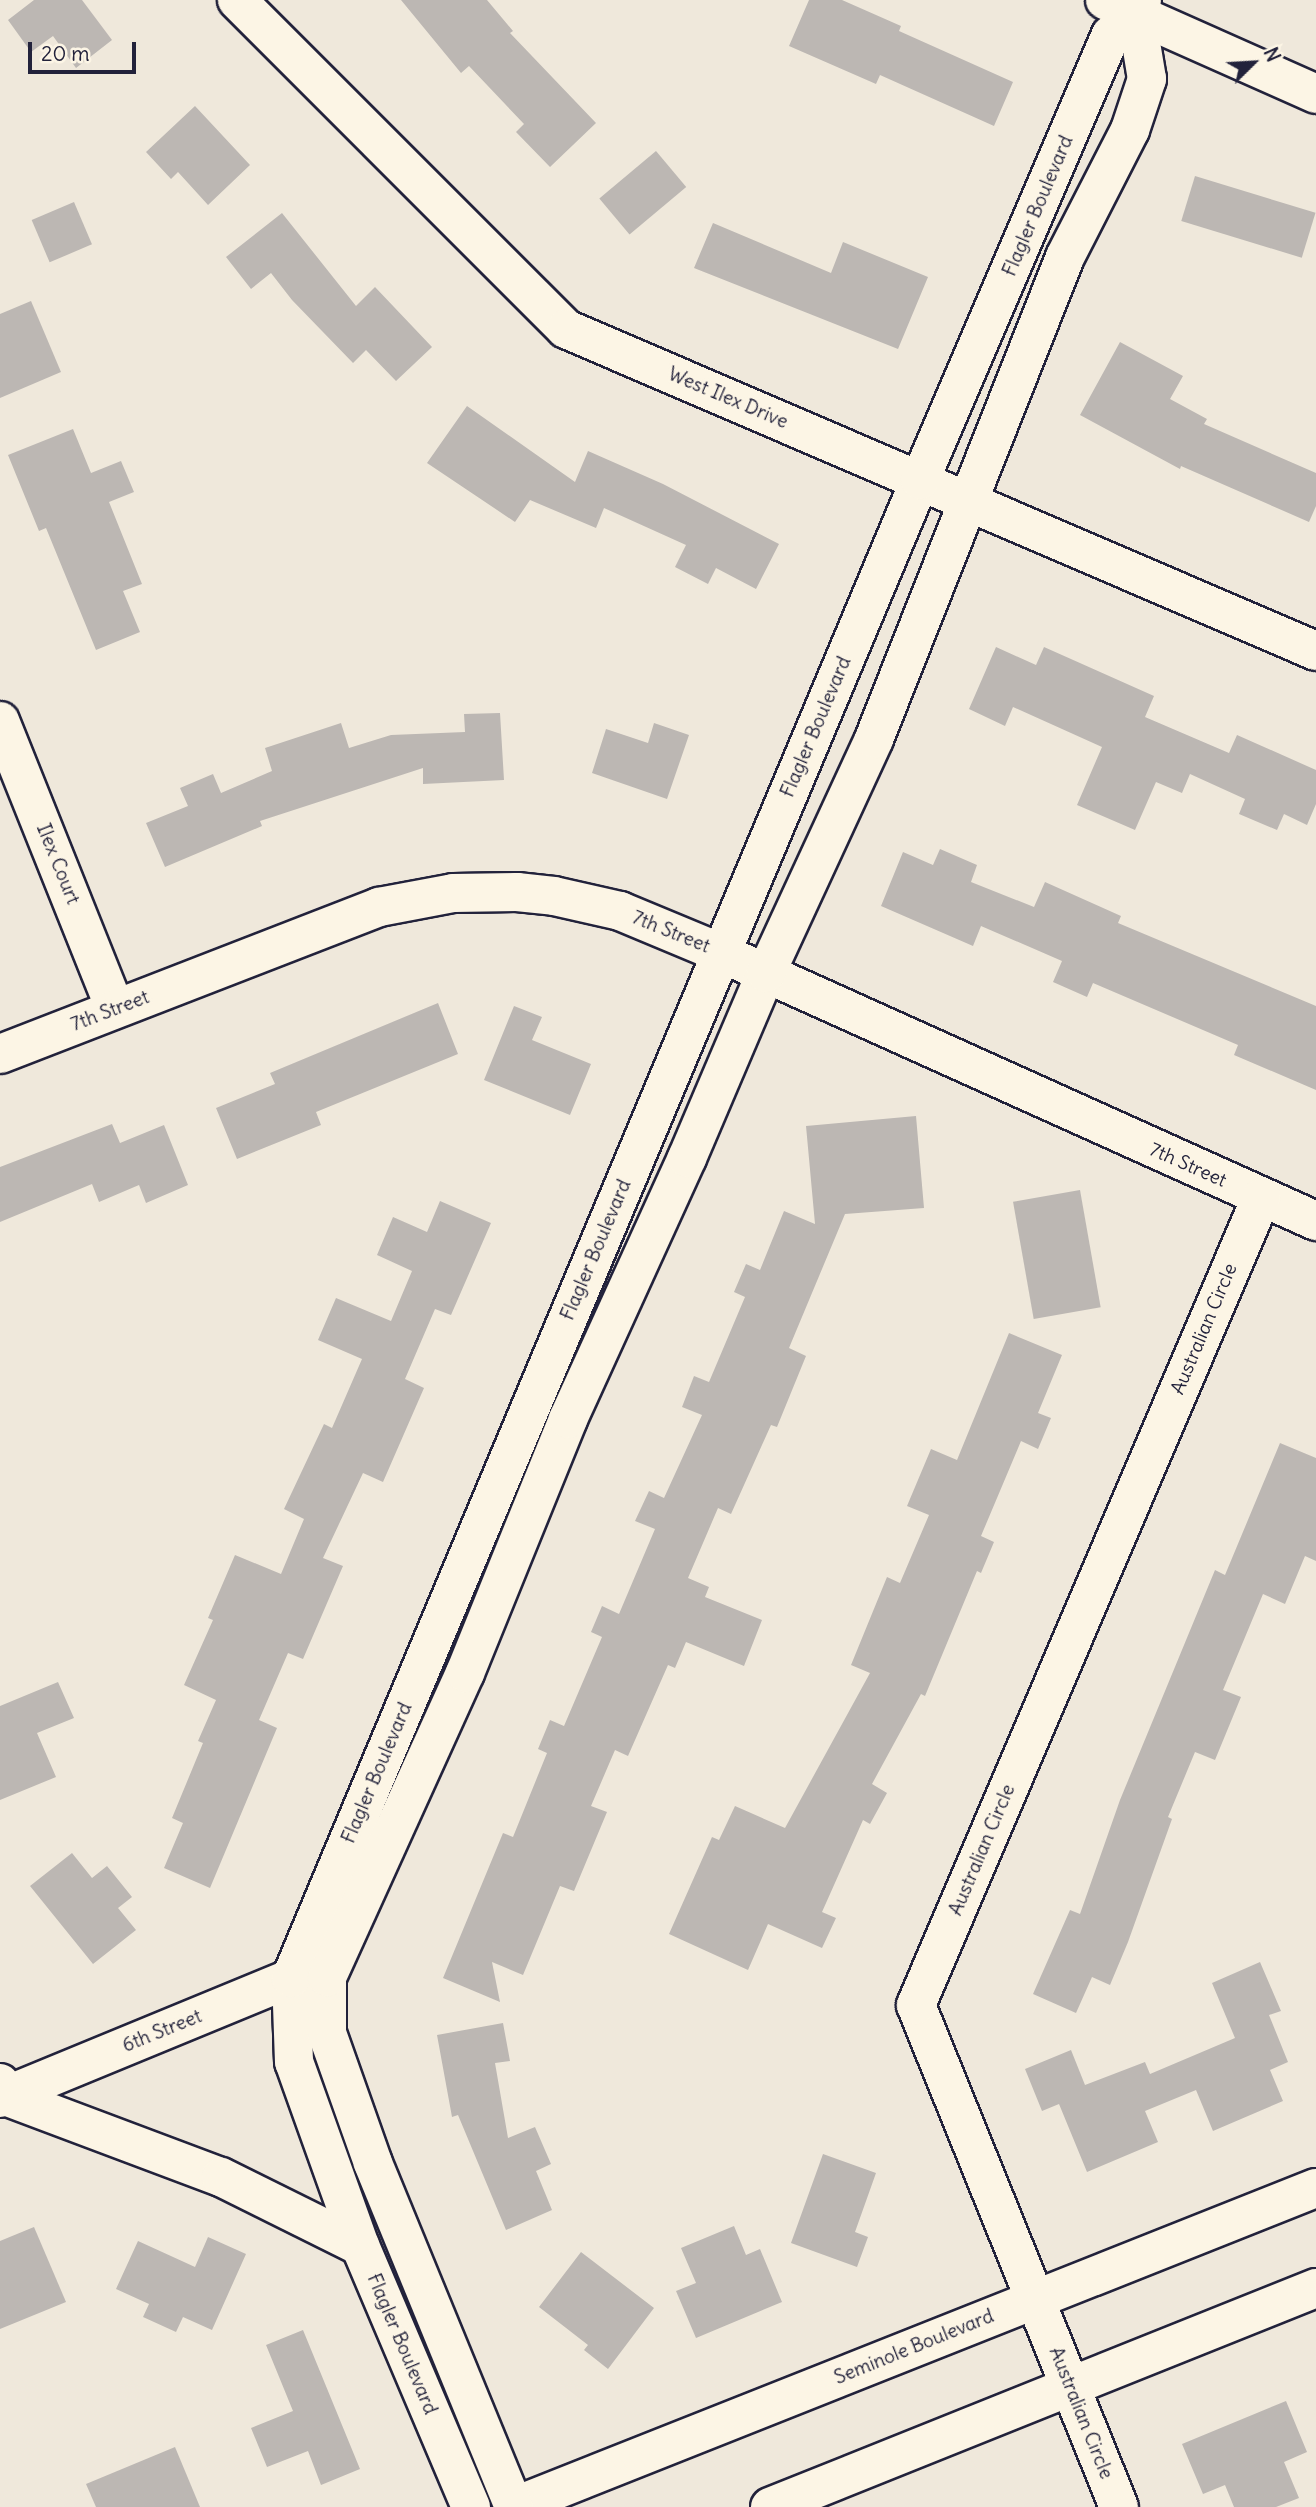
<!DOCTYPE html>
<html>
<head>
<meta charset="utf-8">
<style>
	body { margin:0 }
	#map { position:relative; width:1316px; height:2507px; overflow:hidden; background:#efe8db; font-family:Delius,sans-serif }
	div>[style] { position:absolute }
	.building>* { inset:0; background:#bcb7b3; transform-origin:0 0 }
	.roads { filter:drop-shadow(2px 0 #22223b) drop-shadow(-2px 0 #22223b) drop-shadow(0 2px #22223b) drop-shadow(0 -2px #22223b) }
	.street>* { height:38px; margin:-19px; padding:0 19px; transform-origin:19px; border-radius:19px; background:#fcf5e5 }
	span { translate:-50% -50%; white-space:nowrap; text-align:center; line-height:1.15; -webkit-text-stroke:6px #fcf5e5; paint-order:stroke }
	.street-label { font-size:19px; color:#22223b }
	.north { position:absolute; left:1218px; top:28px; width:70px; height:70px; -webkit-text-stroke:5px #fcf5e5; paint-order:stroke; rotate:66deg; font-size:19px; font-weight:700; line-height:28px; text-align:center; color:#22223b }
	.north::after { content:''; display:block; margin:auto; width:24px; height:32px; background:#22223b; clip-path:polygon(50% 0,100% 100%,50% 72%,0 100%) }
	.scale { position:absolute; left:28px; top:42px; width:108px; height:32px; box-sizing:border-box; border:4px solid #22223b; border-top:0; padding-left:9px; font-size:21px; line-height:24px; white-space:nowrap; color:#22223b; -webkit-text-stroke:5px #fcf5e5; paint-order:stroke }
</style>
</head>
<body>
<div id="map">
	<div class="building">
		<i style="clip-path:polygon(34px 0,82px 0,112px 40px,76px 68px,53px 36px,31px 52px,8px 20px)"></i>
		<i style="clip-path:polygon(401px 0,487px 0,513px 31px,510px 33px,596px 123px,550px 167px,516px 132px,524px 124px,469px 66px,461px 73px)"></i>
		<i style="clip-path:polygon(809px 0,842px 0,901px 26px,899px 31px,1013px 82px,994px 126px,880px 75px,876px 84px,789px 46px)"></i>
		<i style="clip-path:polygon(195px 106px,250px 165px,208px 205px,178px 172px,171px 179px,146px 152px)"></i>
		<i style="left:656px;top:151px;width:47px;height:74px;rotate:50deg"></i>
		<i style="left:1195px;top:176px;width:126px;height:47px;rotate:17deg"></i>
		<i style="left:74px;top:202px;width:46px;height:46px;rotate:67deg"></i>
		<i style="clip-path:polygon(282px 213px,356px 306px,375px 287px,432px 347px,396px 381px,366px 350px,353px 363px,292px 300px,271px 273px,251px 289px,226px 257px)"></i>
		<i style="clip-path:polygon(713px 223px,831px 273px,843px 242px,928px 277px,898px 349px,694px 268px)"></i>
		<i style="clip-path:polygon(31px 301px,61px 372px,0 398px,0 314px)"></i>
		<i style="clip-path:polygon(1120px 342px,1183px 376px,1170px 399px,1207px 419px,1204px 424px,1316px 473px,1316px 506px,1309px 522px,1181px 466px,1180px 469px,1080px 415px)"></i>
		<i style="clip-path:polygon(467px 406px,575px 482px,588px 451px,663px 484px,779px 544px,756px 589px,716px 568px,708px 584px,675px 567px,686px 545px,604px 508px,596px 528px,530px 500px,515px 522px,427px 463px)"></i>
		<i style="clip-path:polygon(73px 429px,91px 473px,121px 461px,134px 492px,109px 502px,142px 584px,123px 591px,140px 632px,96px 650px,46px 528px,39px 531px,8px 455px)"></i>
		<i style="clip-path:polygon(996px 647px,1036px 665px,1044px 647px,1154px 696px,1145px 717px,1229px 753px,1237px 735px,1316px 770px,1316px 804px,1307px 825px,1284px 814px,1277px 830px,1239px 814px,1245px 799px,1190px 774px,1182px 793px,1156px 782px,1135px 830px,1077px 805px,1102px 747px,1013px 707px,1005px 726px,969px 709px)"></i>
		<i style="clip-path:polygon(500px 713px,504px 780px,423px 784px,423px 768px,260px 821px,262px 826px,165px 867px,146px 823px,188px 806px,180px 788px,213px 774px,221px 793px,272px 771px,265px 748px,341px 723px,349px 748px,391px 735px,465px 732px,464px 714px)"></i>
		<i style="clip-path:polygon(654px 723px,689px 735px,667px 799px,592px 773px,606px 729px,648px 743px)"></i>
		<i style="clip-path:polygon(940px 849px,977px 865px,971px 882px,1034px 907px,1045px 882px,1121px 916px,1118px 923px,1316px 1006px,1316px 1090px,1234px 1055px,1238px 1045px,1093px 983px,1087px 997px,1053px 982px,1062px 961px,981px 926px,973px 946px,881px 906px,903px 852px,933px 865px)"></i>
		<i style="clip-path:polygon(438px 1003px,458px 1054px,316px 1112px,321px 1125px,237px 1159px,216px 1108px,275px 1084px,270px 1073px)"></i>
		<i style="clip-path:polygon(514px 1006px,542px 1017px,532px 1040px,591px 1064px,570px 1115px,484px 1080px)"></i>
		<i style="clip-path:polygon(916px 1116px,924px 1208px,845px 1214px,789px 1348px,806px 1356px,777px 1427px,771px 1425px,731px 1514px,718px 1508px,688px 1578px,709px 1587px,705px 1597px,762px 1620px,744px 1666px,686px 1642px,675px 1668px,668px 1665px,628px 1756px,615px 1750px,591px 1806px,607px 1812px,574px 1891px,560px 1886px,523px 1975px,492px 1962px,500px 2002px,443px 1978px,503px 1833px,513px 1837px,547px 1753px,538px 1749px,550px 1720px,564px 1726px,602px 1637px,591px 1632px,602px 1606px,619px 1614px,655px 1529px,635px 1521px,649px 1491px,664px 1498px,702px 1415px,682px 1407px,694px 1376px,709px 1382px,745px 1297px,734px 1292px,746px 1264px,760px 1270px,784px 1211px,815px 1224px,806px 1126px)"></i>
		<i style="clip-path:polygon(112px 1124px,120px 1143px,164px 1125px,188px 1185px,146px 1203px,139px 1185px,99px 1202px,92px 1184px,0 1222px,0 1167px)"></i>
		<i style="left:1080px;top:1190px;width:119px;height:68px;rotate:80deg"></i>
		<i style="clip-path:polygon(440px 1201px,491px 1223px,451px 1315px,435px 1309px,405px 1379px,424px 1388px,383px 1482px,363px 1473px,323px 1558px,343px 1566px,303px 1659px,288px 1653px,259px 1720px,277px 1728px,210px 1888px,164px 1868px,183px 1823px,172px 1818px,203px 1743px,198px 1741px,216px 1700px,184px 1685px,213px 1620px,208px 1618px,235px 1555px,281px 1574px,304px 1519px,284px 1509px,324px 1424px,332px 1428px,362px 1359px,318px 1340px,336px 1298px,391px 1321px,412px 1271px,377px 1255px,393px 1217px,427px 1232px)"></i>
		<i style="clip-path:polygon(1009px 1333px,1062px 1355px,1038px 1413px,1051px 1418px,1038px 1449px,1021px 1441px,981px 1536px,994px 1542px,981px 1573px,977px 1571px,925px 1696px,921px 1694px,872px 1784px,887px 1793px,870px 1824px,863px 1820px,822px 1912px,836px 1918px,822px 1948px,768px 1924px,748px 1970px,669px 1934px,712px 1837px,719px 1840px,735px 1806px,785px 1828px,870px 1673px,851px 1665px,887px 1577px,900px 1583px,929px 1515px,907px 1506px,931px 1449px,957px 1460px)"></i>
		<i style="clip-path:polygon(1280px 1443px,1316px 1458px,1316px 1561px,1305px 1556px,1285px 1604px,1263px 1594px,1223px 1690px,1241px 1697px,1215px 1760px,1195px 1752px,1168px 1817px,1172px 1819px,1128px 1942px,1110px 1985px,1092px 1977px,1076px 2013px,1033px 1994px,1070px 1910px,1080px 1914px,1120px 1800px,1215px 1570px,1225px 1575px)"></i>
		<i style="clip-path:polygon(58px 1682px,74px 1718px,37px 1733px,56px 1777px,0 1800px,0 1706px)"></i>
		<i style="clip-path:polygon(72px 1853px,92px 1878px,107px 1866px,132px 1897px,118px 1908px,136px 1930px,93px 1964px,30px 1886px)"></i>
		<i style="clip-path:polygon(1260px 1962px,1281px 2011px,1269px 2015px,1288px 2062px,1270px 2070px,1283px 2101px,1213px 2131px,1196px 2090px,1145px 2111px,1158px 2142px,1087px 2172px,1059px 2104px,1042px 2111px,1025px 2069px,1071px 2050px,1085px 2085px,1145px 2062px,1150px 2074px,1235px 2038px,1212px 1983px)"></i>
		<i style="clip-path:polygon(503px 2023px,510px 2061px,495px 2063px,508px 2138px,535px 2127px,551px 2164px,536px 2171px,552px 2210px,506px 2230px,458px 2115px,452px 2117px,437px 2035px)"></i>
		<i style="clip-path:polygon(823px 2154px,876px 2173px,855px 2232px,868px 2237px,857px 2267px,791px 2243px)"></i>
		<i style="clip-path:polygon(734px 2226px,746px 2255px,760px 2249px,782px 2302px,696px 2338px,676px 2291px,696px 2283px,681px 2248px)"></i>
		<i style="clip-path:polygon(34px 2227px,66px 2302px,0 2329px,0 2241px)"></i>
		<i style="clip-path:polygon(208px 2237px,246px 2254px,212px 2330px,183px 2317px,176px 2332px,143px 2317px,149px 2304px,116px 2289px,138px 2241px,195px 2267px)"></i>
		<i style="clip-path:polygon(581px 2252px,654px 2308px,608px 2369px,584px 2350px,588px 2345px,539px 2307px)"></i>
		<i style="clip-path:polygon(303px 2330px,360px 2469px,321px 2485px,308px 2451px,267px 2467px,251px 2428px,293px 2411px,266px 2345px)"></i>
		<i style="clip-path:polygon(1286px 2401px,1307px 2452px,1284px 2462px,1299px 2498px,1276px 2507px,1234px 2507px,1225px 2485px,1203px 2494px,1182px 2444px)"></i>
		<i style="clip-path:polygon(175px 2447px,200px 2507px,96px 2507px,86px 2484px)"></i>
	</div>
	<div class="roads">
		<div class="street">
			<i style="left:237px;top:0;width:465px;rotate:45deg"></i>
			<i style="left:566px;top:329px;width:816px;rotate:23.24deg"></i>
			<i style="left:1105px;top:0;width:231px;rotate:24deg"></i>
			<i style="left:0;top:721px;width:309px;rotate:68.2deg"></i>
			<i style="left:0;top:1054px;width:407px;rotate:-21.2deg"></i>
			<i style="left:379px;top:907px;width:75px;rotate:-10.7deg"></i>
			<i style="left:453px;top:893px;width:64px;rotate:-0.9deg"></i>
			<i style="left:517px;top:892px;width:37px;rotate:6deg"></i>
			<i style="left:554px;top:896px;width:68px;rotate:12.8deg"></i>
			<i style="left:620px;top:911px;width:109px;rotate:22.6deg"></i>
			<i style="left:721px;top:953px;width:653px;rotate:24.25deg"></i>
			<i style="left:0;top:2083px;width:14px;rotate:69deg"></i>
			<i style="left:5px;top:2096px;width:231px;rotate:20.6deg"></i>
			<i style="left:221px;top:2177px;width:155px;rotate:26.4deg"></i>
			<i style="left:0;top:2098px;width:315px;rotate:-22.4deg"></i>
			<i style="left:291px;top:1978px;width:23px"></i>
			<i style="left:471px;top:2507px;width:284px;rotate:-113deg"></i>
			<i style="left:360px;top:2246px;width:195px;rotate:-109.7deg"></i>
			<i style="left:294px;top:2062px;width:84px;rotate:-92deg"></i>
			<i style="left:291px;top:1978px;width:1625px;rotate:-67.22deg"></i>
			<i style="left:920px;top:480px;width:484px;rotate:-66.8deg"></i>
			<i style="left:1111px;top:35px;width:33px;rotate:-41deg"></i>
			<i style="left:1136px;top:13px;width:14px;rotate:-65deg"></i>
			<i style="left:513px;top:2507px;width:864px;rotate:-21.67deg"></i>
			<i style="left:514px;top:2507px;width:372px;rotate:-112.3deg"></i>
			<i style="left:373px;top:2163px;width:138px;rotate:-109.5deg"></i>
			<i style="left:327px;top:2033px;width:56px;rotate:-90deg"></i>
			<i style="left:327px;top:1977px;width:334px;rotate:-65.6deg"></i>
			<i style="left:465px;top:1673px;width:274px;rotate:-67.9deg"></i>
			<i style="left:568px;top:1419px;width:287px;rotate:-65.5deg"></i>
			<i style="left:687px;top:1158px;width:201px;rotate:-66.9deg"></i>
			<i style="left:766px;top:973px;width:258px;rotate:-65.2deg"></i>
			<i style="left:874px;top:739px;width:518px;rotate:-68.38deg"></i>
			<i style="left:1065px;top:257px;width:143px;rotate:-62.9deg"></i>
			<i style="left:1130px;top:130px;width:54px;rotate:-71.6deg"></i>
			<i style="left:1147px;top:79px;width:67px;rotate:-99.5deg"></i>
			<i style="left:770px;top:2507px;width:588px;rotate:-21.86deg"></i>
			<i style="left:1119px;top:2507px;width:541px;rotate:-112.02deg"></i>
			<i style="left:916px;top:2005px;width:878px;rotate:-66.85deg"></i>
		</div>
	</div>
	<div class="street-label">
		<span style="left:1038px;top:206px;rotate:-67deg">Flagler Boulevard</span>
		<span style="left:728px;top:398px;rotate:23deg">West Ilex Drive</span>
		<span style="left:816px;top:727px;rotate:-67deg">Flagler Boulevard</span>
		<span style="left:58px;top:864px;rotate:68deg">Ilex Court</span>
		<span style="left:671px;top:932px;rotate:22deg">7th Street</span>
		<span style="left:110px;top:1011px;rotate:-21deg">7th Street</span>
		<span style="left:1188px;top:1165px;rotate:24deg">7th Street</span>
		<span style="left:596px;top:1250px;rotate:-67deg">Flagler Boulevard</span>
		<span style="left:1204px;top:1329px;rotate:-67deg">Australian Circle</span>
		<span style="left:377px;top:1773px;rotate:-67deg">Flagler Boulevard</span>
		<span style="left:982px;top:1850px;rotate:-67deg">Australian Circle</span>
		<span style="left:162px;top:2031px;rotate:-22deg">6th Street</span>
		<span style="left:402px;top:2344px;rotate:67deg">Flagler Boulevard</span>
		<span style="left:914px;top:2347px;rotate:-22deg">Seminole Boulevard</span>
		<span style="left:1081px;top:2413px;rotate:68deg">Australian Circle</span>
	</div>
	<div class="north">N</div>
	<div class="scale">20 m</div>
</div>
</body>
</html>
